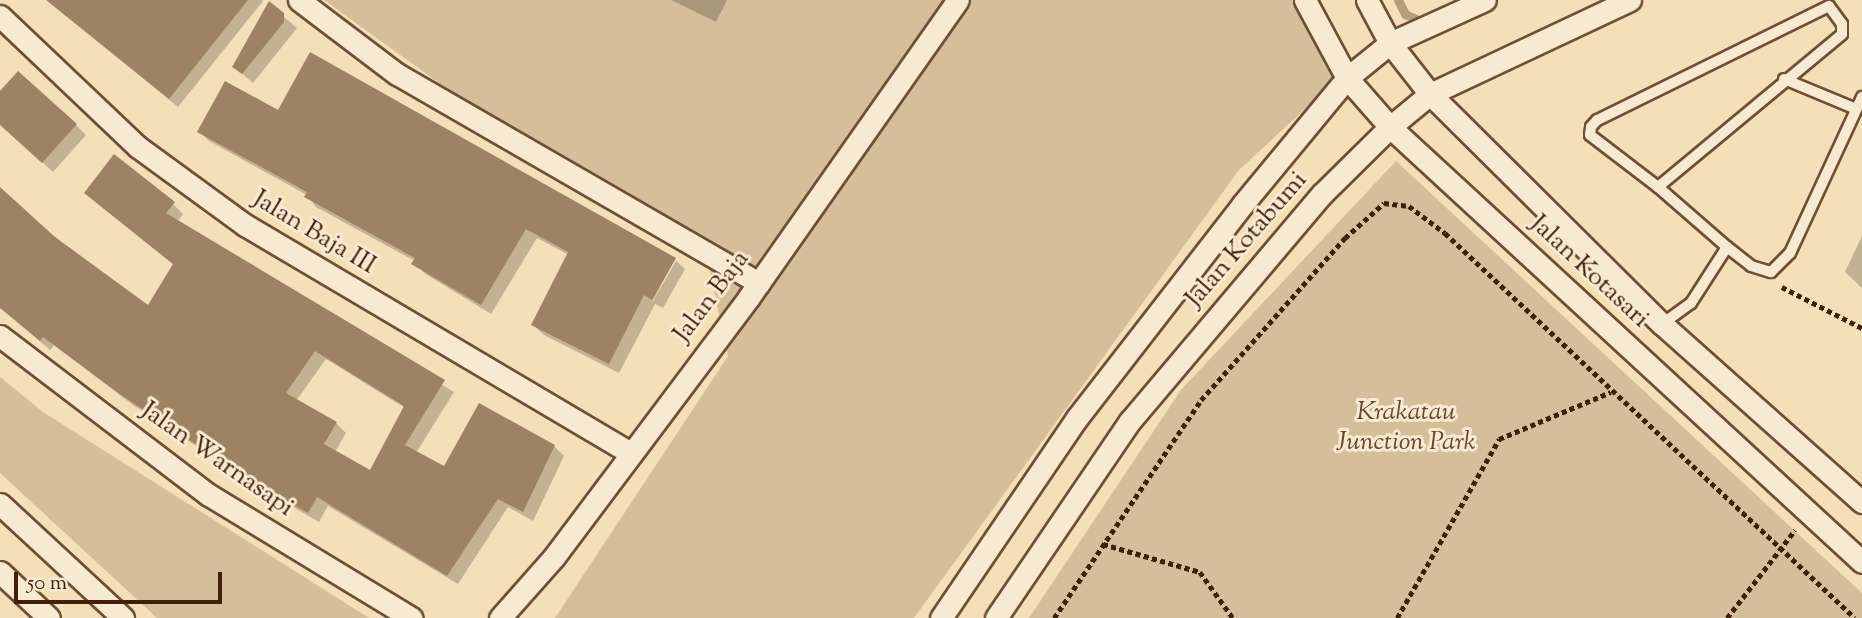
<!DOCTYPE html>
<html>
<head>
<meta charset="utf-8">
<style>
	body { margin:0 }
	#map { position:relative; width:1862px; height:618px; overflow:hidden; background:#f3dfb8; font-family:"Sorts Mill Goudy",serif }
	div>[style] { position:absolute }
	.green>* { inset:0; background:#d5bf9a }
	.shadow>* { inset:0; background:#0003 }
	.stream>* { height:9px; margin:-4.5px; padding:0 4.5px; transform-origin:4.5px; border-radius:4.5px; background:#b69e7c }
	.building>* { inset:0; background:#9d8364 }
	.path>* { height:4.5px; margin-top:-2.25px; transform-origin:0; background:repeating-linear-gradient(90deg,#402009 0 5px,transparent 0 8.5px) }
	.roads { filter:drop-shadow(2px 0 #6d5035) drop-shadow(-2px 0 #6d5035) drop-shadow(0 2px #6d5035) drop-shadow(0 -2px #6d5035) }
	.lane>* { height:10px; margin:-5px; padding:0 5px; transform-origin:5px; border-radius:5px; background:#f7ead1 }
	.street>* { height:21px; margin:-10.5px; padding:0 10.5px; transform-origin:10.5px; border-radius:10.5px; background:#f7ead1 }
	span { translate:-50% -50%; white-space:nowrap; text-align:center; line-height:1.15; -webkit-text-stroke:6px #f7ead1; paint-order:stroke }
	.street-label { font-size:26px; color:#402009 }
	.park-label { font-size:26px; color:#65482d; font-style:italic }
	.scale { position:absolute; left:14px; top:572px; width:208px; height:32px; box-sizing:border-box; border:4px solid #402009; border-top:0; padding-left:9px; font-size:21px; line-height:24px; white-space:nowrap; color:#402009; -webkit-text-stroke:5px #f7ead1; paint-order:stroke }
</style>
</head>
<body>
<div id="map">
	<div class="green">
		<i style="clip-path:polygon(324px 0,1312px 0,1348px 69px,1239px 170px,914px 618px,555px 618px,728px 356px,705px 248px,489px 119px)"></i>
		<i style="clip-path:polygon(1396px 161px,1862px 593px,1862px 618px,1029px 618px,1181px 390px)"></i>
		<i style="clip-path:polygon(0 377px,43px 412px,369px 618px,157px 618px,0 473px)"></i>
	</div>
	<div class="shadow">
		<i style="clip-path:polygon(59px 0,262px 0,263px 1px,178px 107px,64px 14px)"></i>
		<i style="clip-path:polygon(671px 0,727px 0,716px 22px)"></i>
		<i style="clip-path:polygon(269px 4px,297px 28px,253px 83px,234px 67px)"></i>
		<i style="clip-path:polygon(0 93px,76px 125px,86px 135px,53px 172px,0 124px)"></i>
		<i style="clip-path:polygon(278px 112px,675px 259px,649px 308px,676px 261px,685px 269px,663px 308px,655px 304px,619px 373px,544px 335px,533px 325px,569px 255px,537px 238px,491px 314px,424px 273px,415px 261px,316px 207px,307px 195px,209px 141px,199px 131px)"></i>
		<i style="clip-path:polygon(evenodd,9px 198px,107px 281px,149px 307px,174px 265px,96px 202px,173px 204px,183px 214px,177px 222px,454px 392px,416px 453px,444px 468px,554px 446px,564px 456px,533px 521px,508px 507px,458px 584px,328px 506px,319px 522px,267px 492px,133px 405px,54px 345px,50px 350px,0 306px,0 203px,9px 198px,326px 359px,405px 408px,370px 472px,335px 452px,346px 433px,336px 423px,296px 401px,326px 359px)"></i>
		<i style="clip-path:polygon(1862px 236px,1862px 288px,1845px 272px)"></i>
	</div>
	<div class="stream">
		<i style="left:1398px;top:0;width:16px;rotate:63deg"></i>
		<i style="left:1405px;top:14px;width:24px;rotate:24deg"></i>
	</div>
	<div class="building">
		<i style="clip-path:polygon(46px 0,248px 0,169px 99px)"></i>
		<i style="clip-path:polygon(269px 1px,284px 13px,284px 22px,242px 74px,232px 67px)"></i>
		<i style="clip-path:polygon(310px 52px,676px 258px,652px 300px,644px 295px,609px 364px,531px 325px,568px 252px,526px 229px,481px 305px,411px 264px,415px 258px,304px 197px,307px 192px,197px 132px,225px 81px,278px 110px)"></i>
		<i style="clip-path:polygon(18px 71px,77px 124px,42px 163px,0 125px,0 91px)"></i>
		<i style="clip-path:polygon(evenodd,114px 154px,175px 202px,166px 213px,445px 380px,405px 445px,444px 466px,479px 403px,555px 445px,523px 512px,498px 499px,447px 576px,317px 497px,308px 513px,255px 483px,121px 395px,43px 337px,40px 341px,0 308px,0 187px,55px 237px,148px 305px,173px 264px,84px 193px,114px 154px,315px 351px,404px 406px,370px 470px,324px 444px,337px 422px,286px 393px,315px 351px)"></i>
	</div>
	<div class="path">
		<i style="left:1782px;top:287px;width:90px;rotate:27.1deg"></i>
		<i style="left:1103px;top:544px;width:101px;rotate:16.1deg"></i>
		<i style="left:1200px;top:572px;width:57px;rotate:54.3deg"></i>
		<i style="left:1054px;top:618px;width:263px;rotate:-56deg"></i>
		<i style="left:1201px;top:400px;width:217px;rotate:-48.4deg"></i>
		<i style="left:1345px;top:238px;width:52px;rotate:-41.9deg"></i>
		<i style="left:1384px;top:203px;width:25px;rotate:7deg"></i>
		<i style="left:1409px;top:206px;width:45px;rotate:36.9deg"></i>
		<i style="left:1445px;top:233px;width:562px;rotate:43.2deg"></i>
		<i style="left:1397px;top:618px;width:206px;rotate:-60.3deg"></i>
		<i style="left:1499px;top:439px;width:121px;rotate:-22.8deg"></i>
		<i style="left:1727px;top:618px;width:111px;rotate:-52.3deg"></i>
	</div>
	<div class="roads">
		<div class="lane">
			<i style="left:1784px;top:79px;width:78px;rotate:22.6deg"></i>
			<i style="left:1658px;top:187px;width:239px;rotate:-39.7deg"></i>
			<i style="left:1842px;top:34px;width:10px;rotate:-90deg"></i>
			<i style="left:1842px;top:24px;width:22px;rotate:-126deg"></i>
			<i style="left:1829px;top:6px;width:258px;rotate:153.8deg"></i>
			<i style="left:1597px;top:120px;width:9px;rotate:131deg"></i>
			<i style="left:1591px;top:127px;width:8px;rotate:97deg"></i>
			<i style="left:1590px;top:135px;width:86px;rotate:37.4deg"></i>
			<i style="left:1658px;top:187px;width:91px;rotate:41deg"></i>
			<i style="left:1727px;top:247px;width:67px;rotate:122.7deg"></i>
			<i style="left:1691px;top:303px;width:36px;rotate:144deg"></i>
			<i style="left:1727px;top:247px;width:31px;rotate:38deg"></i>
			<i style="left:1751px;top:266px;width:21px;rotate:17deg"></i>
			<i style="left:1771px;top:272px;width:27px;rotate:-45deg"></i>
			<i style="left:1790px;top:253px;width:172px;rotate:-65.2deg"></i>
		</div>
		<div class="street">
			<i style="left:299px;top:0;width:123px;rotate:37.1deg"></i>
			<i style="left:397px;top:74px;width:418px;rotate:30deg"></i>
			<i style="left:1305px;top:0;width:89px;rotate:61.7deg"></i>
			<i style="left:1347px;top:78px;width:65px;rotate:48.7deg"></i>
			<i style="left:1390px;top:127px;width:642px;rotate:42.66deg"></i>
			<i style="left:1367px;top:0;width:49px;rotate:61.9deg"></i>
			<i style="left:1390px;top:43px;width:65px;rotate:51.9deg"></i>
			<i style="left:1430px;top:94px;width:327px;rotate:44.8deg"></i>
			<i style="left:1662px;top:324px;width:268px;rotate:41.7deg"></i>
			<i style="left:0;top:16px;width:190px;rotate:43.5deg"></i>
			<i style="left:138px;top:147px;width:132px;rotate:36.1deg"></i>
			<i style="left:245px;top:225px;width:448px;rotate:30.6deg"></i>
			<i style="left:0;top:336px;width:263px;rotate:37.3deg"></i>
			<i style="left:209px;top:495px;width:237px;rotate:31.3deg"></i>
			<i style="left:0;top:504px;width:168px;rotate:42.8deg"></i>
			<i style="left:0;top:572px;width:67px;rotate:43.2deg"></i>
			<i style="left:500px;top:618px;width:81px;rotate:-48.5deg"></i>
			<i style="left:554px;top:557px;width:325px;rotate:-53.1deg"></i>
			<i style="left:749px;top:297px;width:363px;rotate:-54.9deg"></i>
			<i style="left:941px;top:618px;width:242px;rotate:-55.8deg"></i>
			<i style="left:1077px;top:418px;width:269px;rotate:-52.2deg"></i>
			<i style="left:1242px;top:205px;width:165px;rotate:-50.4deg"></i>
			<i style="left:1347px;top:78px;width:55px;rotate:-39.1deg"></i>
			<i style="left:1390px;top:43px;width:104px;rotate:-24.4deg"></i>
			<i style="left:996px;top:618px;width:238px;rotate:-55.8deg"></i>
			<i style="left:1130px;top:421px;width:297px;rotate:-49.8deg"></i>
			<i style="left:1322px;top:194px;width:95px;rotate:-44.6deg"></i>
			<i style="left:1390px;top:127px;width:52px;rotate:-39.5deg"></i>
			<i style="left:1430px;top:94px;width:221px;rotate:-25.2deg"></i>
		</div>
	</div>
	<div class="street-label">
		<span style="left:314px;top:233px;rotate:31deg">Jalan Baja III</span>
		<span style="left:1247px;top:240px;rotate:-49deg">Jalan Kotabumi</span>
		<span style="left:1589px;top:272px;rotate:43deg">Jalan Kotasari</span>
		<span style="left:712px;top:297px;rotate:-53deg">Jalan Baja</span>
		<span style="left:217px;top:460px;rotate:35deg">Jalan Warnasapi</span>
	</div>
	<div class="park-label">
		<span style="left:1406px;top:428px">Krakatau<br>Junction Park</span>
	</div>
	<div class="scale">50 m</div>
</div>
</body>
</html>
